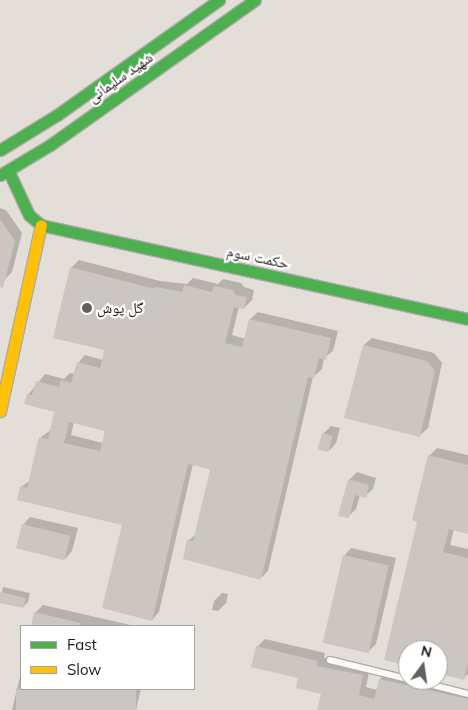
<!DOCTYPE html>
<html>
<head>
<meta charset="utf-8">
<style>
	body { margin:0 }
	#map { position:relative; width:468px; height:710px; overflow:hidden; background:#e4ded8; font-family:Mulish,"Noto Naskh Arabic",sans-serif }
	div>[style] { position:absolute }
	.shadow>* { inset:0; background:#0003 }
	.building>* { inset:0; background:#cbc6c2; transform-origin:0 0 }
	.roads { filter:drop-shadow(1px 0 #b0aba6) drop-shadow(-1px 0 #b0aba6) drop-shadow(0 1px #b0aba6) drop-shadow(0 -1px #b0aba6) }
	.lane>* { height:5.5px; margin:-2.75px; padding:0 2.75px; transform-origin:2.75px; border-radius:2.75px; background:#fbfaf9 }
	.fast>* { height:11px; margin:-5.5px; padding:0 5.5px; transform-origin:5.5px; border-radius:5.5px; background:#4caf50 }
	.slow>* { height:11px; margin:-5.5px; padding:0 5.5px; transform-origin:5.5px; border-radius:5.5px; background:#ffc107 }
	.dots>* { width:14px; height:14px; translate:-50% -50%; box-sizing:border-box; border:2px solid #fff; border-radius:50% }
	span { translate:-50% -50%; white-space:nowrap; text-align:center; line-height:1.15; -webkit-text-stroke:4.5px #fff; paint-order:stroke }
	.street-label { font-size:15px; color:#1f1a17 }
	.poi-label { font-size:15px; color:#1f1a17 }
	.left { translate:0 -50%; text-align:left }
	.legend { position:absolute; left:20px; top:625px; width:175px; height:65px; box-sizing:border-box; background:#fff; border:1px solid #a5a3a2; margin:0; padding:6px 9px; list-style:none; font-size:15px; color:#1f1a17 }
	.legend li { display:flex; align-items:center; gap:10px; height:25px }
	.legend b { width:25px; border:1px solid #a5a3a2 }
	.north { position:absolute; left:398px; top:640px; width:50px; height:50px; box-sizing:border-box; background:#fff; border:1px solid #a5a3a2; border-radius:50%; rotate:14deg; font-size:14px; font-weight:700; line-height:20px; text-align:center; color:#1f1a17 }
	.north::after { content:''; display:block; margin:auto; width:18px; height:22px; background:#645f5b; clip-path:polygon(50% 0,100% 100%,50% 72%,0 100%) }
</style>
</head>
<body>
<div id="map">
	<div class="shadow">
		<i style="clip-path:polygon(0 208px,6px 210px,22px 233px,12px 272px,4px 280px,0 279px)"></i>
		<i style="clip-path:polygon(evenodd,79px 260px,160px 281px,187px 284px,193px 278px,218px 284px,223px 279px,241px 283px,244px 287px,254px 290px,252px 300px,244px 308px,239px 307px,232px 335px,246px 339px,250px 319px,258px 312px,338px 331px,333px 351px,324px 358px,322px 369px,313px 377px,268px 571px,260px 579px,188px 541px,197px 533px,211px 469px,193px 464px,159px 612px,152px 620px,123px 524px,21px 487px,31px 480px,41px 437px,51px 430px,56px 411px,28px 395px,45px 374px,64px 379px,70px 373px,75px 374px,78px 363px,85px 355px,103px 360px,106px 349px,71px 268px,79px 260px,74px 422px,106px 430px,103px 443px,71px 435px,74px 422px)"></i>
		<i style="clip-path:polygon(372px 338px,434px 353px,442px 363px,428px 428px,420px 435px,364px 345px)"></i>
		<i style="clip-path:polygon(331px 426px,340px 428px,336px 443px,329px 451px,323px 434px)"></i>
		<i style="clip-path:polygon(437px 448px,468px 455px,468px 533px,454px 529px,450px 545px,468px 549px,468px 674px,464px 678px,438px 672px,438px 650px,408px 650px,408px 664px,385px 659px,419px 521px,429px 456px)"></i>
		<i style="clip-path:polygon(357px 472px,376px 478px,373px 489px,365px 496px,360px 495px,356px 509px,348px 517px,349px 480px)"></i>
		<i style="clip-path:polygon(30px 517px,78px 528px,72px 551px,65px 559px,23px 525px)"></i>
		<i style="clip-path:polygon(351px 548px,396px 558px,376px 644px,368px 652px,344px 556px)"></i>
		<i style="clip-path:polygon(3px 587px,30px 593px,28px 602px,23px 607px,0 602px)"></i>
		<i style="clip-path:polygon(222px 593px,228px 594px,226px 603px,218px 611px,212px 610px,214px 601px)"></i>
		<i style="clip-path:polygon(43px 605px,135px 626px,32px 626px,35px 613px)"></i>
		<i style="clip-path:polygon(265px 639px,325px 653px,324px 658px,370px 667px,366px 687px,377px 690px,380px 679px,388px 672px,408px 680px,424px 680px,468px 690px,468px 710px,319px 710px,323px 693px,257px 647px)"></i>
		<i style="clip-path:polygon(21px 672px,21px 689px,141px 689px,136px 710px,12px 710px)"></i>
	</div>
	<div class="building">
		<i style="clip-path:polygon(0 219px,15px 241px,3px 288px,0 287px)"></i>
		<i style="clip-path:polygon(evenodd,70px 267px,151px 288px,157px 287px,182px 292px,184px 285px,212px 292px,214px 286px,233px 290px,236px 295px,247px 297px,244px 309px,234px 307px,225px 343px,242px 347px,249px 319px,331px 338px,326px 360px,319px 358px,314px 378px,308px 377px,261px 580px,183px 559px,187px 540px,193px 541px,210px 470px,205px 468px,188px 464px,152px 621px,102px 608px,122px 525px,17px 500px,20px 486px,27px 488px,39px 437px,48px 439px,54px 412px,24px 404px,27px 394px,32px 395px,36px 381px,59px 387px,61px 380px,71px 383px,77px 362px,100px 368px,104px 350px,53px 338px,70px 267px,69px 422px,105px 431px,100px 451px,64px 443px,69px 422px)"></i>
		<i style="clip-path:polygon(363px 345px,427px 361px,435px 371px,420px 437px,344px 418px)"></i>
		<i style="left:322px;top:433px;width:11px;height:17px;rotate:15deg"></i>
		<i style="clip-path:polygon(428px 455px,468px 465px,468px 534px,449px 529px,443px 552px,468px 558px,468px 664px,464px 680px,438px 673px,438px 650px,408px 650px,408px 666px,384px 660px,417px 522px,412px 520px)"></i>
		<i style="clip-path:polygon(348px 479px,369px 485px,366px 498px,355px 495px,349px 518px,338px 516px)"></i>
		<i style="left:22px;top:524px;width:50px;height:25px;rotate:14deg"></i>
		<i style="left:343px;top:555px;width:47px;height:90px;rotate:13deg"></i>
		<i style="clip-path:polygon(0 592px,26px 598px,23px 608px,0 603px)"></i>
		<i style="clip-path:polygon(34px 612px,80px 623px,79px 626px,31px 626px)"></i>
		<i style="clip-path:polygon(256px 646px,318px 661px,317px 666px,363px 675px,359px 695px,374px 699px,379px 679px,468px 699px,468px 710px,317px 710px,321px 694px,296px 688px,298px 678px,251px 667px)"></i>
		<i style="left:16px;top:689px;width:120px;height:22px"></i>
	</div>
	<div class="roads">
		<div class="lane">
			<i style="left:330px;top:660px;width:80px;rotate:13.7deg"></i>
			<i style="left:413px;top:680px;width:57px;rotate:14.3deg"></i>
		</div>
		<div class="fast">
			<i style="left:0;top:150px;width:67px;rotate:-31.6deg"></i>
			<i style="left:57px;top:115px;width:199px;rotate:-35.4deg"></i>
			<i style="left:9px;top:172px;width:47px;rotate:65.1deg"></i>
			<i style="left:29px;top:215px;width:16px;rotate:40deg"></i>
			<i style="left:41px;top:225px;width:437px;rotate:12.4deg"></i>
			<i style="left:0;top:175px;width:58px;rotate:-31deg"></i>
			<i style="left:50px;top:145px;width:251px;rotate:-35.3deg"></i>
		</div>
		<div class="slow">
			<i style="left:0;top:411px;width:190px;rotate:-77.6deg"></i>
		</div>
	</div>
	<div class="dots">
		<i style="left:87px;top:308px;background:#645f5b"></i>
	</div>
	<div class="street-label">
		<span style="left:120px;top:77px;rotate:-35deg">شهید سلیمانی</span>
		<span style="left:258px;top:257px;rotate:12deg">حکمت سوم</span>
	</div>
	<div class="poi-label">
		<span class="left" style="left:97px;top:308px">گل پوش</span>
	</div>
	<ul class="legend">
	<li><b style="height:6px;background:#4caf50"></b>Fast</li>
	<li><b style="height:6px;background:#ffc107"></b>Slow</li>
	</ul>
	<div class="north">N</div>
</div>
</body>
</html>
